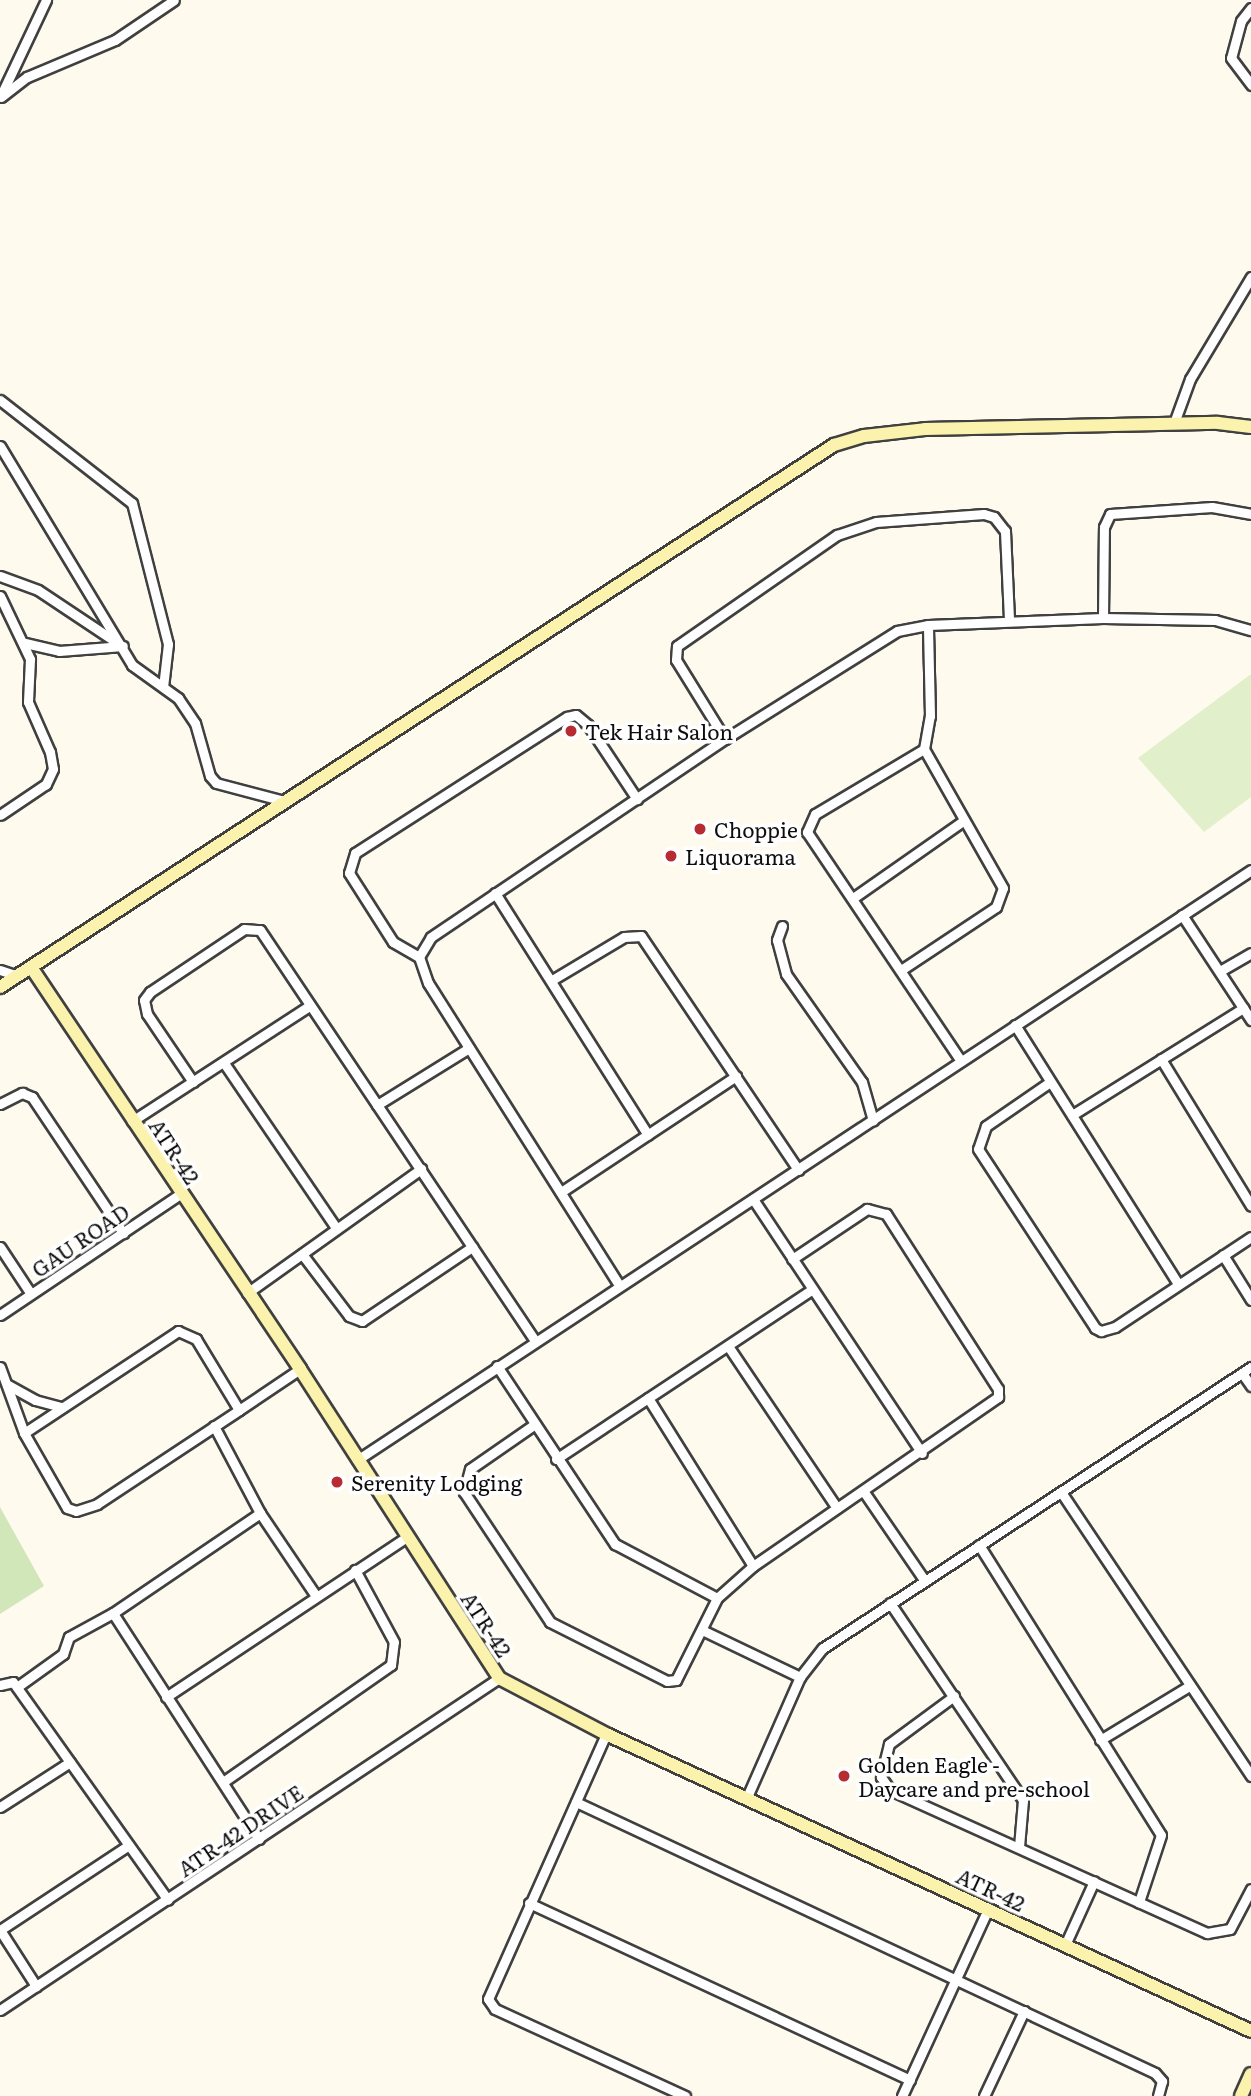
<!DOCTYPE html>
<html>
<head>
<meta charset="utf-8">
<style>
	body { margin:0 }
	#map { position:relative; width:1251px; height:2096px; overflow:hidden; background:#fefbee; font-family:Literata,serif }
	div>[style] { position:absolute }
	.green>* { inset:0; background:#d1e7ba }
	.pitch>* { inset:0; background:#e2efcb }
	.roads { filter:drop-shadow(2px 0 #404040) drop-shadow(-2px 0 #404040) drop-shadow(0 2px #404040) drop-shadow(0 -2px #404040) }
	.street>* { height:9px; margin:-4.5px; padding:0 4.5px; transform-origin:4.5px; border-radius:4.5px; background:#fff }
	.secondary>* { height:12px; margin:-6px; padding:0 6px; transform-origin:6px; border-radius:6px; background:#fbf3ad }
	.dots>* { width:19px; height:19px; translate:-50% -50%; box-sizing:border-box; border:4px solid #fff; border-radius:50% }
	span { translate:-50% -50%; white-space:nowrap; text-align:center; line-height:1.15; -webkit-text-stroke:7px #fff; paint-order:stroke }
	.poi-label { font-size:21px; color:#0d0d0d }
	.left { translate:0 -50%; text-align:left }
	.street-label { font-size:21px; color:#0d0d0d }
</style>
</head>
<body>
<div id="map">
	<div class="green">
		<i style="clip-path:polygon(0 1507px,44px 1586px,0 1614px)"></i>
	</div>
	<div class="pitch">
		<i style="clip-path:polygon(1251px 674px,1251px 797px,1204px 832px,1138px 758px)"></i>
	</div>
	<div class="roads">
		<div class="street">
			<i style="left:1251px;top:8px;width:16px;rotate:128deg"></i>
			<i style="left:1241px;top:21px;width:38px;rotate:105deg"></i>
			<i style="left:1231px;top:58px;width:34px;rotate:53deg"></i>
			<i style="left:3px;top:91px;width:101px;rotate:-64.7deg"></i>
			<i style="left:1px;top:97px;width:33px;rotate:-38deg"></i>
			<i style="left:27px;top:77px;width:95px;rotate:-22.8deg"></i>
			<i style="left:115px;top:40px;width:71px;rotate:-34.1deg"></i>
			<i style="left:0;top:400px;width:167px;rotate:38deg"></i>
			<i style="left:132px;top:503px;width:146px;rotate:75.7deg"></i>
			<i style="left:168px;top:644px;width:43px;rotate:96.6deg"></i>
			<i style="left:1174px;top:423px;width:47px;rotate:-70deg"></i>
			<i style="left:1190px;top:379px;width:119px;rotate:-59.1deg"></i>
			<i style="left:0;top:446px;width:256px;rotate:58.9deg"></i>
			<i style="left:132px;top:665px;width:57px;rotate:35.7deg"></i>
			<i style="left:178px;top:698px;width:30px;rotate:56deg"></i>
			<i style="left:195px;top:723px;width:55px;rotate:74.2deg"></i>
			<i style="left:210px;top:776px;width:9px;rotate:49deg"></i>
			<i style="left:216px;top:783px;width:70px;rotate:14.8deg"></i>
			<i style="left:0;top:576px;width:40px;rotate:20.2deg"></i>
			<i style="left:38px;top:590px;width:97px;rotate:33.7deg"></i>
			<i style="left:0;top:596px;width:70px;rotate:64.5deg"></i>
			<i style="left:30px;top:659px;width:43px;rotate:92.7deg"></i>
			<i style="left:28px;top:702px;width:55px;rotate:66.3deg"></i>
			<i style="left:50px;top:752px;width:17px;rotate:80deg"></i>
			<i style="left:53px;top:769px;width:17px;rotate:115deg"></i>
			<i style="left:46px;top:784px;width:55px;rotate:146deg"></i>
			<i style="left:1103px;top:618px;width:91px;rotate:-89.4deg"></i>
			<i style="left:1104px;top:527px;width:14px;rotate:-65deg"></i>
			<i style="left:1110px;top:514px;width:102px;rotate:-3.9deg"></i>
			<i style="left:1212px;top:507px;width:40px;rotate:10deg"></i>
			<i style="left:25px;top:643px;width:35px;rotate:13deg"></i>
			<i style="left:59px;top:651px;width:64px;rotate:-4.5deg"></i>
			<i style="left:725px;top:739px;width:93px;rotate:-121.8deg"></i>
			<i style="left:676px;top:660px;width:14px;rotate:-86deg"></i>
			<i style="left:677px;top:646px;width:195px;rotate:-34.8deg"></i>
			<i style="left:837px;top:535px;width:41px;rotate:-18.4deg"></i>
			<i style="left:876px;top:522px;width:108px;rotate:-4.2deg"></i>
			<i style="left:984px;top:514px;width:10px;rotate:17deg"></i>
			<i style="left:994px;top:517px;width:18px;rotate:52deg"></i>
			<i style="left:1005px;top:531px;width:89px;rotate:87.4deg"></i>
			<i style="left:924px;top:749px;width:127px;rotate:149.2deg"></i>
			<i style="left:815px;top:814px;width:20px;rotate:114deg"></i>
			<i style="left:807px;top:832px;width:276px;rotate:56.1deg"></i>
			<i style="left:495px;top:893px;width:286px;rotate:57.7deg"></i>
			<i style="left:853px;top:898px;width:134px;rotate:-35deg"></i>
			<i style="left:1182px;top:915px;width:126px;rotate:56.7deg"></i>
			<i style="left:782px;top:926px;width:15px;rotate:110deg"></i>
			<i style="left:777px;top:940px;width:35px;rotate:75deg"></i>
			<i style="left:786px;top:974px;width:132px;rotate:54.9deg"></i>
			<i style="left:862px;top:1082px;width:40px;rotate:74deg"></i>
			<i style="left:419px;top:957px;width:30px;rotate:-150deg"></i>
			<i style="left:393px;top:942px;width:82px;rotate:-122.5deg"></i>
			<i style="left:349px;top:873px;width:21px;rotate:-73deg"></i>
			<i style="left:355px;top:853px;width:252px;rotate:-32.7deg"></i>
			<i style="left:567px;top:717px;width:9px;rotate:-13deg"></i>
			<i style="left:576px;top:715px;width:16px;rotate:40deg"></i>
			<i style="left:588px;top:725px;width:89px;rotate:56.5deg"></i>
			<i style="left:0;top:970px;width:18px;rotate:19deg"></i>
			<i style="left:901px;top:970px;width:114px;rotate:-33.6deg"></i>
			<i style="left:996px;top:907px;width:20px;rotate:-70deg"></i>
			<i style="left:1003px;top:888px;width:160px;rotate:-119.6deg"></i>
			<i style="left:924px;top:749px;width:34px;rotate:-80deg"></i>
			<i style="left:930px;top:716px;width:91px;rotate:-91.3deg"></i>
			<i style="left:1220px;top:971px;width:36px;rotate:-30deg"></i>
			<i style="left:552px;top:980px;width:84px;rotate:-30.8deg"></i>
			<i style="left:624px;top:937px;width:17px;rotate:-3deg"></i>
			<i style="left:641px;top:936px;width:282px;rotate:56.1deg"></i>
			<i style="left:1015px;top:1025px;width:306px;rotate:57.8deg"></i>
			<i style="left:1161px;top:1059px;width:172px;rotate:58.5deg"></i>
			<i style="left:224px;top:1063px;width:199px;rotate:55.8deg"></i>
			<i style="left:193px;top:1082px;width:82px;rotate:-124.1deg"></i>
			<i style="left:147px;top:1014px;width:14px;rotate:-102deg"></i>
			<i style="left:144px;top:1000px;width:10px;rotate:-53deg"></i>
			<i style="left:150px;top:992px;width:113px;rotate:-33.8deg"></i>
			<i style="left:244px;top:929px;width:16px;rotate:4deg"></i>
			<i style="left:260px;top:930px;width:495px;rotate:56.2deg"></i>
			<i style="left:1050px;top:1082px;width:78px;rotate:145.5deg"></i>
			<i style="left:986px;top:1126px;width:24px;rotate:109deg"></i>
			<i style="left:978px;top:1149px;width:214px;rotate:56.8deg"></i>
			<i style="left:1095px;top:1328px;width:7px;rotate:27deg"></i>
			<i style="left:1101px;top:1331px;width:15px;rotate:-16deg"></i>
			<i style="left:1115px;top:1327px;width:163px;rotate:-33.5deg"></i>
			<i style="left:0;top:1104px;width:25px;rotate:-27deg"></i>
			<i style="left:22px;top:1093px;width:11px;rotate:22deg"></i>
			<i style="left:32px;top:1097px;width:164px;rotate:56.2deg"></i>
			<i style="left:377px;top:1105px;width:108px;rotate:-31.8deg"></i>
			<i style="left:1072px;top:1115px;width:202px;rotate:-32deg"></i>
			<i style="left:132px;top:1121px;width:211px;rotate:-33deg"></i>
			<i style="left:561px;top:1192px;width:210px;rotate:-33.5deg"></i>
			<i style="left:753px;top:1199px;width:305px;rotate:56.4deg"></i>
			<i style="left:0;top:1247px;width:56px;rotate:56.6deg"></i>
			<i style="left:302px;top:1254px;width:78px;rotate:52.8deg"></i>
			<i style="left:349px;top:1316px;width:14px;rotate:21deg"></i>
			<i style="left:362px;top:1321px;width:133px;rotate:-33.9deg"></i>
			<i style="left:1223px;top:1255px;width:53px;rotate:58.1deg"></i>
			<i style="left:619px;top:1285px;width:357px;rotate:-122.3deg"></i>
			<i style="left:428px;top:983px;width:28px;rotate:-109deg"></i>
			<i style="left:419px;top:957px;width:23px;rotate:-59deg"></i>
			<i style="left:431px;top:937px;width:354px;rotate:-34deg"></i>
			<i style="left:725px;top:739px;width:203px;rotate:-32.1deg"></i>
			<i style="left:897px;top:631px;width:32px;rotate:-11deg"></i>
			<i style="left:928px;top:625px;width:175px;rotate:-2.3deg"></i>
			<i style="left:1103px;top:618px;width:112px;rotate:1deg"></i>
			<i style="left:1215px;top:620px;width:37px;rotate:16deg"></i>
			<i style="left:247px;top:1293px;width:214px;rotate:-35.5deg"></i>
			<i style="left:0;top:1315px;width:217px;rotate:-33.9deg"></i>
			<i style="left:728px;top:1346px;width:195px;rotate:56.1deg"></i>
			<i style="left:497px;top:1366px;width:214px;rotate:56.5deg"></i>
			<i style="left:615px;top:1544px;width:115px;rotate:27.9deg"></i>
			<i style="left:0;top:1367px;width:70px;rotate:70deg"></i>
			<i style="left:24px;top:1433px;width:86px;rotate:60.2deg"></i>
			<i style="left:67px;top:1508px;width:9px;rotate:18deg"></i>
			<i style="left:76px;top:1511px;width:22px;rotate:-18deg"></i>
			<i style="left:97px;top:1504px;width:170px;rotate:-33.5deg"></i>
			<i style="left:1242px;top:1373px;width:16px;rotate:55deg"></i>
			<i style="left:8px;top:1385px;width:31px;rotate:29deg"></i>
			<i style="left:35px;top:1400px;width:28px;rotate:15deg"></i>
			<i style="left:648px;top:1398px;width:198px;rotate:58deg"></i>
			<i style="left:535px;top:1424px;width:79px;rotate:145.3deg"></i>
			<i style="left:470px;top:1469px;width:24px;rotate:105deg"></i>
			<i style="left:464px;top:1492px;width:156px;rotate:56.5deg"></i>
			<i style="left:550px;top:1622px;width:131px;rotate:26.8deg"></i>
			<i style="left:667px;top:1681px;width:9px;rotate:-6deg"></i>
			<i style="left:676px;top:1680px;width:92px;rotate:-63.4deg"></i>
			<i style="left:717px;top:1598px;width:48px;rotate:-41.6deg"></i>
			<i style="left:753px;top:1566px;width:298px;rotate:-34.6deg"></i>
			<i style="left:998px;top:1397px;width:8px;rotate:-90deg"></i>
			<i style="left:998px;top:1389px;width:208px;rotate:-122.6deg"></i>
			<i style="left:886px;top:1214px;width:20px;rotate:-165deg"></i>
			<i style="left:867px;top:1209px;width:90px;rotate:146.3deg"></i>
			<i style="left:214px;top:1426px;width:98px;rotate:62.1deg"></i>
			<i style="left:260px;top:1513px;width:100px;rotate:56deg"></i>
			<i style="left:24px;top:1433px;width:185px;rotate:-33.5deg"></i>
			<i style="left:178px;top:1331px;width:20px;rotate:24deg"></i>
			<i style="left:196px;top:1339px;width:83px;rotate:58.8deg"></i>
			<i style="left:239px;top:1410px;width:73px;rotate:-33.9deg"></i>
			<i style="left:556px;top:1459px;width:306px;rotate:-33.5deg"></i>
			<i style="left:357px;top:1460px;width:1071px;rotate:-33.42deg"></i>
			<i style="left:864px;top:1492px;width:108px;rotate:55.6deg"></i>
			<i style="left:1061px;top:1492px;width:342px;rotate:56.2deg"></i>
			<i style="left:979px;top:1545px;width:342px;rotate:57.9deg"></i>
			<i style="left:1161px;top:1835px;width:71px;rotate:108.2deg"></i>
			<i style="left:890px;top:1603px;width:238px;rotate:56deg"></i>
			<i style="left:1023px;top:1800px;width:47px;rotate:94.9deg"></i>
			<i style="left:702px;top:1630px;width:109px;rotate:25.6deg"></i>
			<i style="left:0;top:1685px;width:13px;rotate:-13deg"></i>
			<i style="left:13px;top:1682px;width:267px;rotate:54.6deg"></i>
			<i style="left:17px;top:1687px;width:57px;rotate:-35.7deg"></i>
			<i style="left:63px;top:1654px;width:18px;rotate:-71deg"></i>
			<i style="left:69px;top:1637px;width:50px;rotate:-28.6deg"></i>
			<i style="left:954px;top:1696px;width:81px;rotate:143.6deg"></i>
			<i style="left:889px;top:1744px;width:34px;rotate:104deg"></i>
			<i style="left:881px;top:1777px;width:16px;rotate:55deg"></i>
			<i style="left:890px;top:1790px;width:348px;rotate:24.3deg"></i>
			<i style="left:1207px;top:1933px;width:23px;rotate:-10deg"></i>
			<i style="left:1230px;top:1929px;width:45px;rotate:-62.3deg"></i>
			<i style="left:166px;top:1697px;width:289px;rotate:-33.6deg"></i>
			<i style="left:606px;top:1734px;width:290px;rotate:114deg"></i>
			<i style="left:488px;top:1999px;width:12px;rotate:55deg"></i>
			<i style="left:495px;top:2009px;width:209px;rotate:24.6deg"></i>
			<i style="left:1100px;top:1740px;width:104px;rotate:-31.2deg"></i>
			<i style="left:223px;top:1782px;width:205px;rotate:-34.9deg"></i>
			<i style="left:391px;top:1665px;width:23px;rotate:-83deg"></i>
			<i style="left:394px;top:1642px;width:82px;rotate:-118.4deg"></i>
			<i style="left:747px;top:1797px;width:131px;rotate:-66.2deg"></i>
			<i style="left:800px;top:1677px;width:37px;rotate:-52deg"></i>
			<i style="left:823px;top:1648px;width:512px;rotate:-33.29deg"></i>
			<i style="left:576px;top:1802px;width:639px;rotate:25.08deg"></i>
			<i style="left:1155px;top:2073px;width:11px;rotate:49deg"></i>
			<i style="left:1162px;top:2081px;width:16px;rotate:105deg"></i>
			<i style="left:0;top:1807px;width:83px;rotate:-32.7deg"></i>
			<i style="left:259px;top:1839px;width:269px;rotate:-122.9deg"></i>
			<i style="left:113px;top:1613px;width:178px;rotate:-34.2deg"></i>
			<i style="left:529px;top:1903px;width:420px;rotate:24.9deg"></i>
			<i style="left:0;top:1930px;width:154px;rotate:-33.4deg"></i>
			<i style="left:0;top:1930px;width:67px;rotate:57.3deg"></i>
			<i style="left:1065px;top:1945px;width:70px;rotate:-65.6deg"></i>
			<i style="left:0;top:2010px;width:599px;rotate:-33.64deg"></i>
			<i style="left:902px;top:2096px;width:206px;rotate:-65.3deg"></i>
			<i style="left:984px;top:2096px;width:94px;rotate:-64.8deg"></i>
		</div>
		<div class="secondary">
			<i style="left:31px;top:967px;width:484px;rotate:56.2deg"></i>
			<i style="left:300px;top:1369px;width:368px;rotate:57.2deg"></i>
			<i style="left:499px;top:1678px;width:121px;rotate:27.6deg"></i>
			<i style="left:606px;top:1734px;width:710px;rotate:24.72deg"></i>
			<i style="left:0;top:987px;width:995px;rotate:-33.02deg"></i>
			<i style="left:834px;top:445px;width:31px;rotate:-17deg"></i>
			<i style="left:864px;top:436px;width:61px;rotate:-6.5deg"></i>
			<i style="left:925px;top:429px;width:293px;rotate:-1.2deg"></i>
			<i style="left:1218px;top:423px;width:33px;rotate:7deg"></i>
			<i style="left:1241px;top:2096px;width:24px;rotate:-66deg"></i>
		</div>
	</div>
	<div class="dots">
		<i style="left:571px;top:731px;background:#b72c31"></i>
		<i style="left:700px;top:829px;background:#b72c31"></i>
		<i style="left:671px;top:856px;background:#b72c31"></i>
		<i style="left:337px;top:1482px;background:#b72c31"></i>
		<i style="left:844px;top:1776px;background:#b72c31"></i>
	</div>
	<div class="poi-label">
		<span class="left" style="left:585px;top:731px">Tek Hair Salon</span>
		<span class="left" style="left:714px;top:829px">Choppie</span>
		<span class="left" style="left:685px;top:856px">Liquorama</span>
		<span class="left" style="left:351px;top:1482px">Serenity Lodging</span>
		<span class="left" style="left:858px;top:1776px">Golden Eagle -<br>Daycare and pre-school</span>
	</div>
	<div class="street-label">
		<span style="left:175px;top:1151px;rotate:57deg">ATR-42</span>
		<span style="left:80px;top:1240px;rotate:-34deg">GAU ROAD</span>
		<span style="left:487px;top:1624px;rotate:57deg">ATR-42</span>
		<span style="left:240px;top:1830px;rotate:-34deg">ATR-42 DRIVE</span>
		<span style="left:991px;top:1889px;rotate:25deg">ATR-42</span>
	</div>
</div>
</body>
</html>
